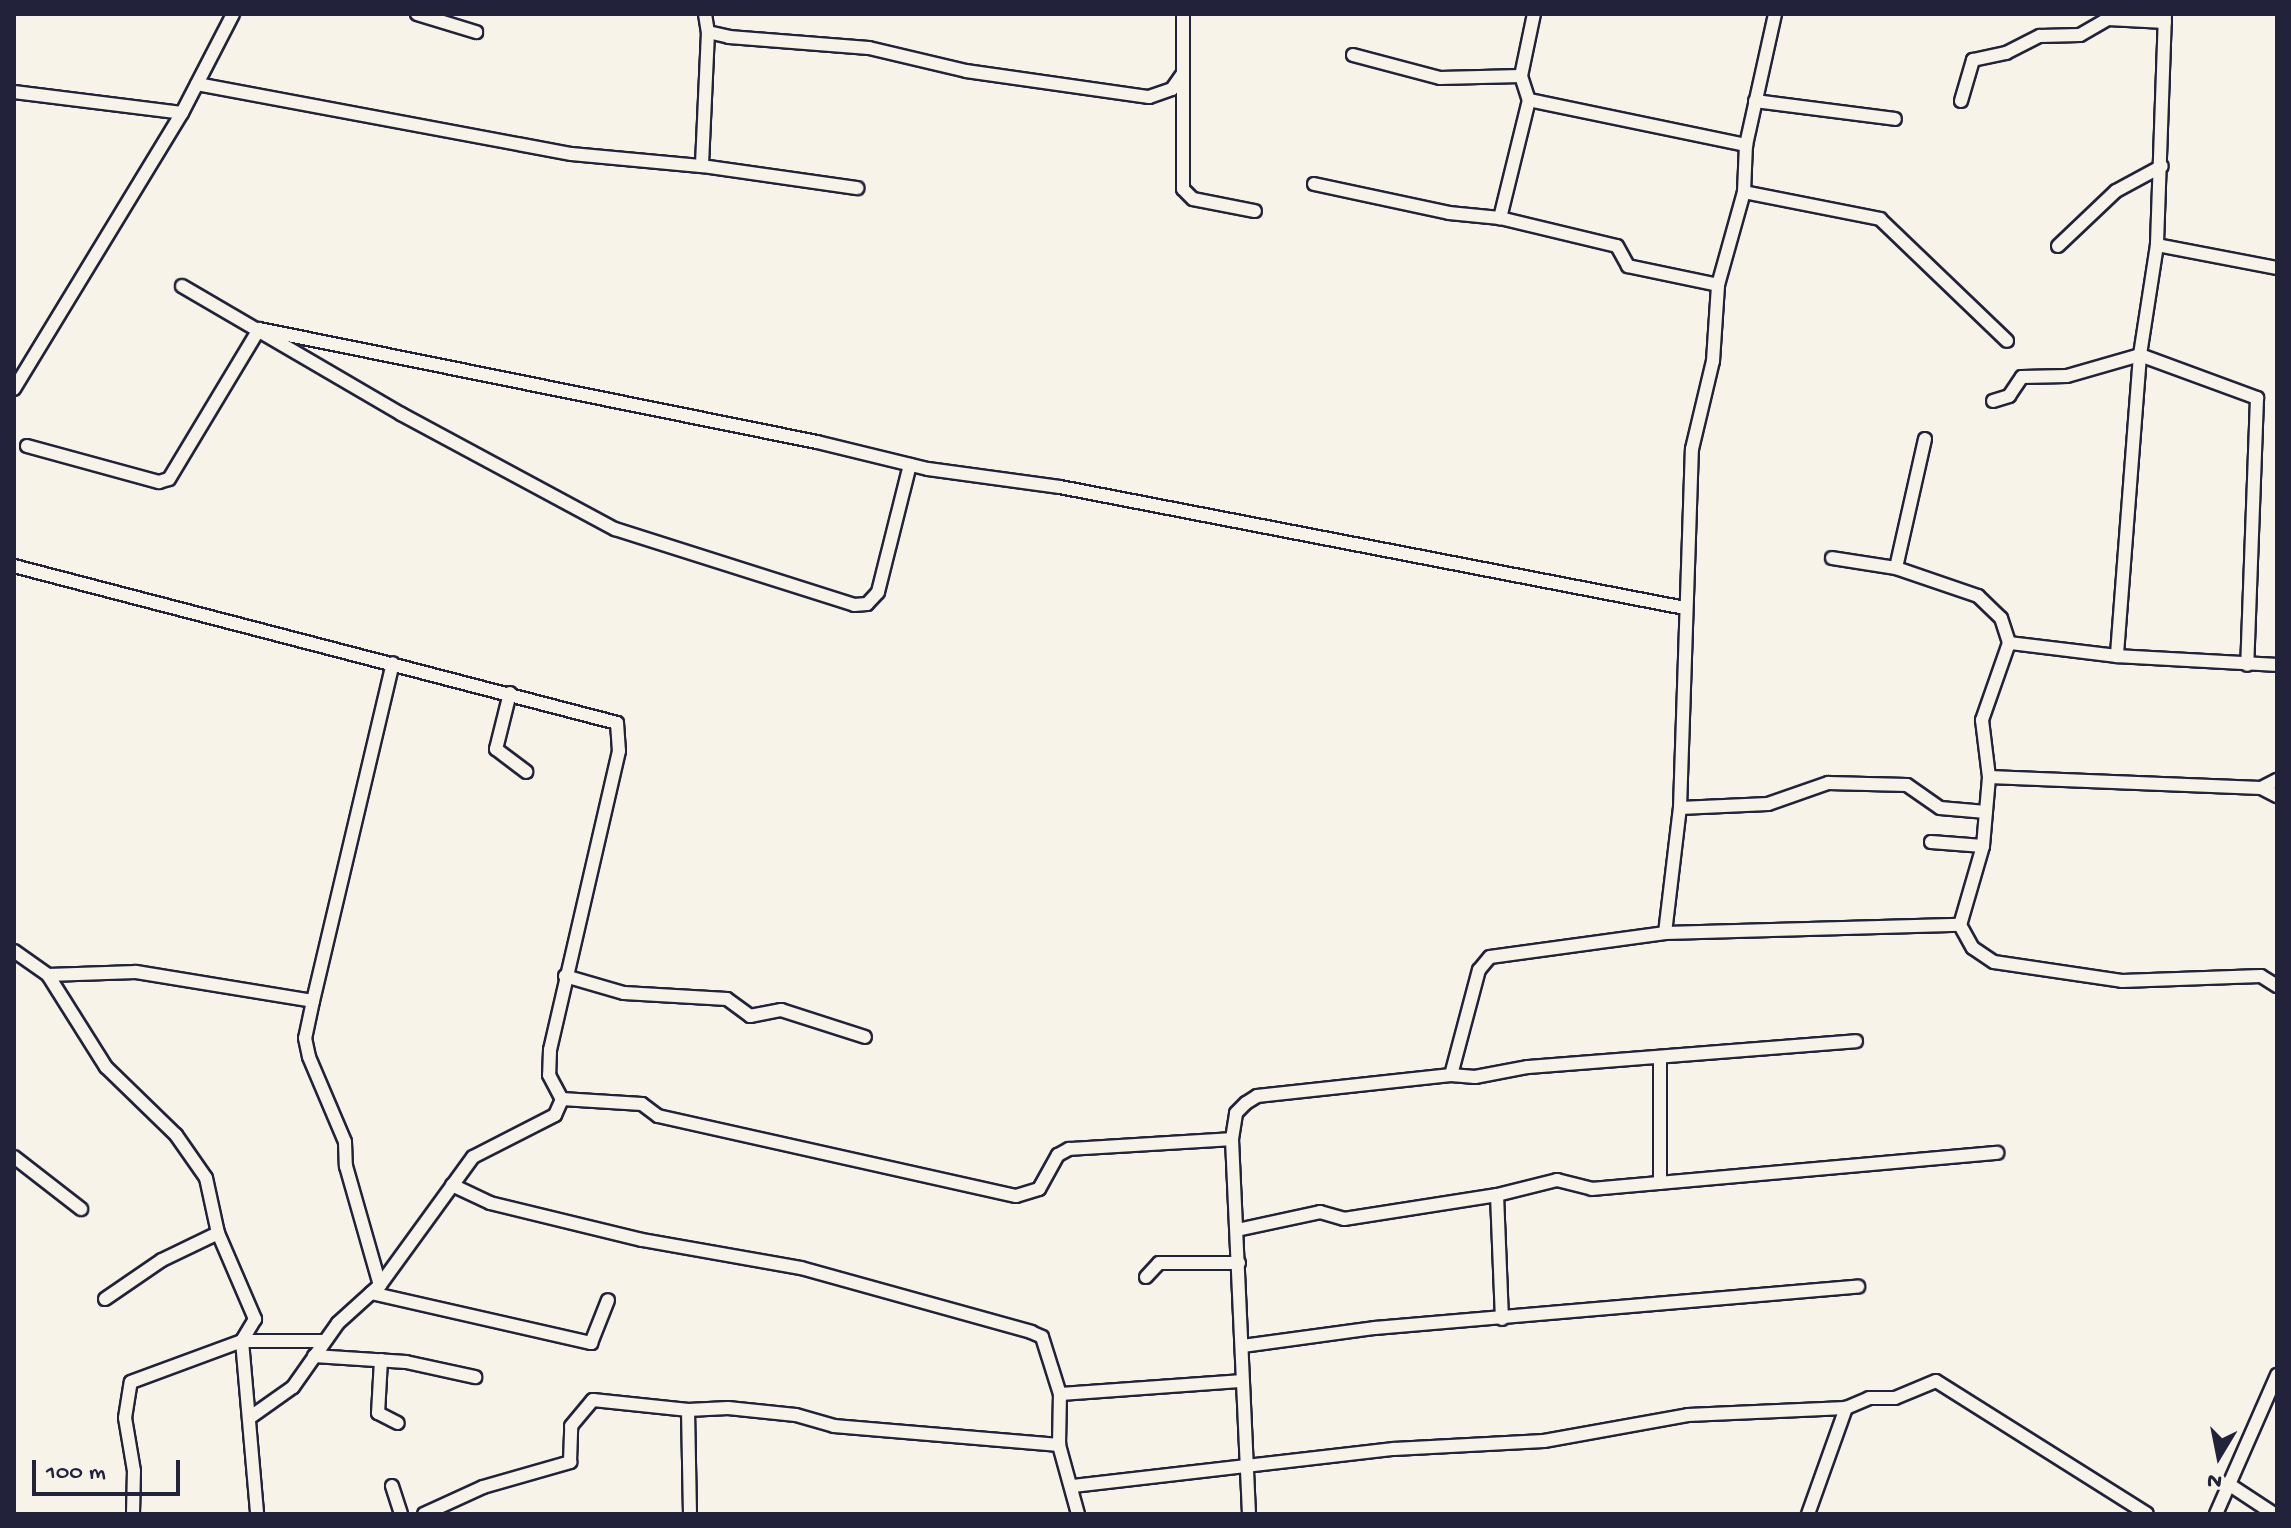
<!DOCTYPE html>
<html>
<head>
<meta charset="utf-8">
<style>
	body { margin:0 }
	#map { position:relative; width:2291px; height:1528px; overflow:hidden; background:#f7f3e8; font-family:"Gochi Hand",sans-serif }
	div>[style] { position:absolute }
	.roads { filter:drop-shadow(2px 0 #22223b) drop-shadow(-2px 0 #22223b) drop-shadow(0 2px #22223b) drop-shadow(0 -2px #22223b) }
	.minor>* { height:12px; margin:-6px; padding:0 6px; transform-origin:6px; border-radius:6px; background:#f7f3e8 }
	span { translate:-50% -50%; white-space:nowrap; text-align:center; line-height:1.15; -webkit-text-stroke:6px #f7f3e8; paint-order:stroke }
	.frame { position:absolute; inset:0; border:16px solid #22223b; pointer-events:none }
	.north { position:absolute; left:2179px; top:1416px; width:80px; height:80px; -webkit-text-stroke:6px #f7f3e8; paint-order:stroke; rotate:190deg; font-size:22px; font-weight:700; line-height:32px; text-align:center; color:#22223b }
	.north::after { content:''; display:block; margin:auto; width:28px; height:36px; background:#22223b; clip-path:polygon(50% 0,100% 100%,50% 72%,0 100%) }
	.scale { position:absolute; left:32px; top:1460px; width:148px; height:36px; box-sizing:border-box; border:4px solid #22223b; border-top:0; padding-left:10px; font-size:24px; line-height:28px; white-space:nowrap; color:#22223b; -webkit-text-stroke:6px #f7f3e8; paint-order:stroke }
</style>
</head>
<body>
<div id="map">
	<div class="roads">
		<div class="minor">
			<i style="left:417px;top:14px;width:62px;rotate:17deg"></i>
			<i style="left:705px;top:14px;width:18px;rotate:81deg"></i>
			<i style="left:708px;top:32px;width:22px;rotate:13deg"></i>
			<i style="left:729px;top:37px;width:140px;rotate:4.5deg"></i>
			<i style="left:869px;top:48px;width:100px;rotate:13.3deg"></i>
			<i style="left:966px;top:71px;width:185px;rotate:8.1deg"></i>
			<i style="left:1149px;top:97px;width:24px;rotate:-19deg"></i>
			<i style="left:1172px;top:89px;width:19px;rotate:-55deg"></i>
			<i style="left:1183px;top:73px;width:59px;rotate:-90deg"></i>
			<i style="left:2165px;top:14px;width:231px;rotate:92deg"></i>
			<i style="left:2157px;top:245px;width:111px;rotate:98.8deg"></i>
			<i style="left:2140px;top:355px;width:302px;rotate:94.4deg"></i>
			<i style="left:2117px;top:656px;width:109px;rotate:-173.1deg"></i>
			<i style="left:2009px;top:643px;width:82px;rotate:109.3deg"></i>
			<i style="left:1982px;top:720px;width:57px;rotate:83deg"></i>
			<i style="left:1989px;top:777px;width:272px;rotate:2.3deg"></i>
			<i style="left:2261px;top:788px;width:18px;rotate:27deg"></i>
			<i style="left:708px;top:32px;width:134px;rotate:92.6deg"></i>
			<i style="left:702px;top:166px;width:157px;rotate:8.1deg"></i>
			<i style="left:1353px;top:55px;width:90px;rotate:14.8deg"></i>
			<i style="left:1440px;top:78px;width:81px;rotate:-1.4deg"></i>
			<i style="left:1521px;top:76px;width:25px;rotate:72deg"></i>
			<i style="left:1529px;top:100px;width:122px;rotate:103.8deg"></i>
			<i style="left:1183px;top:73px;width:116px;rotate:90deg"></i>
			<i style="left:1183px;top:189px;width:14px;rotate:45deg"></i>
			<i style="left:1193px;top:199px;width:63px;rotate:11deg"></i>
			<i style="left:1521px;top:76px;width:63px;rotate:-78.2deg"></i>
			<i style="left:197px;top:84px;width:381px;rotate:10.6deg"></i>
			<i style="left:572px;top:154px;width:131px;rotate:5.3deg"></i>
			<i style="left:14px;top:92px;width:169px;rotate:7.1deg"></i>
			<i style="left:1529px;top:100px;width:222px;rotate:11.7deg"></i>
			<i style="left:1755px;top:101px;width:141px;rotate:7.3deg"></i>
			<i style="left:1961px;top:101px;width:43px;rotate:-73.7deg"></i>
			<i style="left:1973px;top:60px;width:34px;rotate:-12deg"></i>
			<i style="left:2006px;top:53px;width:38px;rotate:-27deg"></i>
			<i style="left:2040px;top:36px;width:40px;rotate:-1.4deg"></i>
			<i style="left:2080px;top:35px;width:32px;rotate:-30deg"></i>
			<i style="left:2108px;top:19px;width:57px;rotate:3deg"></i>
			<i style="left:1314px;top:184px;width:138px;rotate:12.1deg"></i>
			<i style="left:1449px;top:213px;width:51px;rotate:5.6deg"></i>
			<i style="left:1500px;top:218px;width:120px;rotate:13.5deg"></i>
			<i style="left:1617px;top:246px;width:23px;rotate:61deg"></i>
			<i style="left:1628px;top:266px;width:92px;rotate:11.9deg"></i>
			<i style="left:1744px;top:192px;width:139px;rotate:11.2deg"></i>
			<i style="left:1880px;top:219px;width:176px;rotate:43.8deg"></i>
			<i style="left:2157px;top:245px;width:122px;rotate:10.9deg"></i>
			<i style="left:2058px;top:246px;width:80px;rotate:-43.5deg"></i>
			<i style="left:2116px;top:191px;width:52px;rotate:-28.5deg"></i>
			<i style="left:182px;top:286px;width:254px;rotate:30.3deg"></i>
			<i style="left:401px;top:414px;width:243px;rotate:28.3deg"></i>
			<i style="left:615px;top:529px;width:251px;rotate:17.6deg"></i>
			<i style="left:854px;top:605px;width:13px;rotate:-4deg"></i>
			<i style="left:867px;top:604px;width:16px;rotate:-47deg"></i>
			<i style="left:878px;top:592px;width:131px;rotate:-75.9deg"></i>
			<i style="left:14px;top:389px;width:323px;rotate:-58.7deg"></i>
			<i style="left:182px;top:113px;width:111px;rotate:-62.7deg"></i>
			<i style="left:1993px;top:401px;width:17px;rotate:-17deg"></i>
			<i style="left:2009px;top:396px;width:23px;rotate:-56deg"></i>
			<i style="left:2022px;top:377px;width:45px;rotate:-1.3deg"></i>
			<i style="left:2067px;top:376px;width:76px;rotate:-16deg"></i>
			<i style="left:2140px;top:355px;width:125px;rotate:20.2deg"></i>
			<i style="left:2257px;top:398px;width:267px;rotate:92.1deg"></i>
			<i style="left:1925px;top:439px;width:132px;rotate:102.7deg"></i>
			<i style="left:1896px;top:568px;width:87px;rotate:18.9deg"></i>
			<i style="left:1978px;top:596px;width:32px;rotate:44deg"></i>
			<i style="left:2001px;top:618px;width:26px;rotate:72deg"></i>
			<i style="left:27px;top:446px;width:137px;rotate:15.3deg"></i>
			<i style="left:159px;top:482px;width:10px;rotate:-17deg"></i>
			<i style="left:169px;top:479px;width:175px;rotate:-59deg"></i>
			<i style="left:259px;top:329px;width:569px;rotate:11.45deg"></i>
			<i style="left:817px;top:442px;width:114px;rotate:13.7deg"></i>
			<i style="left:928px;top:469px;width:133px;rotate:7.8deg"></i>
			<i style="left:1060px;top:487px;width:637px;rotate:10.96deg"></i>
			<i style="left:1832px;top:558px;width:65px;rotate:8.9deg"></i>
			<i style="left:14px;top:566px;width:623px;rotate:14.59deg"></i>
			<i style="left:617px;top:723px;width:28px;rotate:86deg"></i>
			<i style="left:619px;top:751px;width:307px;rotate:103deg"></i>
			<i style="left:550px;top:1050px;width:25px;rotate:92deg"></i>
			<i style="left:549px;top:1075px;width:27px;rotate:62deg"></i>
			<i style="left:562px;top:1099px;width:80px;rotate:3.6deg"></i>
			<i style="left:642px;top:1104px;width:20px;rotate:37deg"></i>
			<i style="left:658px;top:1116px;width:367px;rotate:12.6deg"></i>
			<i style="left:1016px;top:1196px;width:24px;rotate:-17deg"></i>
			<i style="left:1039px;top:1189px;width:39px;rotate:-61deg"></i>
			<i style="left:1058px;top:1155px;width:13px;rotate:-29deg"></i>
			<i style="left:1069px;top:1149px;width:163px;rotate:-3.5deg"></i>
			<i style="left:2117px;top:656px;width:160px;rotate:3.2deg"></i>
			<i style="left:510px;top:693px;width:58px;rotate:104deg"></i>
			<i style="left:496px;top:749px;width:38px;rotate:37deg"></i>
			<i style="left:2261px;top:788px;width:18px;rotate:-27deg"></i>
			<i style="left:1680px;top:808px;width:88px;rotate:-2.6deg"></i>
			<i style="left:1768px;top:804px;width:64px;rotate:-19.3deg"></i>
			<i style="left:1828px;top:783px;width:79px;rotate:1.5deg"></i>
			<i style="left:1907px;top:785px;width:40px;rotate:34.9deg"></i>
			<i style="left:1940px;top:808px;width:46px;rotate:5deg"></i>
			<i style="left:1931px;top:842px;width:52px;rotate:4.4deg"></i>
			<i style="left:1983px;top:846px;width:69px;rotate:-85deg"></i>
			<i style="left:1983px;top:846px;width:82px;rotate:106.2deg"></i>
			<i style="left:1960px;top:925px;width:26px;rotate:61deg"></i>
			<i style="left:1973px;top:948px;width:25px;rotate:34deg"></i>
			<i style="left:1994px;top:962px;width:129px;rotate:8.4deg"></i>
			<i style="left:2122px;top:981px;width:139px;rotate:-2.1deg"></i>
			<i style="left:2261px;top:976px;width:19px;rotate:32deg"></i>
			<i style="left:1665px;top:933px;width:126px;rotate:-83.2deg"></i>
			<i style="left:1680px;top:808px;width:359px;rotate:-88.1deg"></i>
			<i style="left:1692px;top:449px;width:90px;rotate:-76.6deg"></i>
			<i style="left:1713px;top:361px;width:76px;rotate:-86.2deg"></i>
			<i style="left:1718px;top:285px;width:97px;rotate:-74.4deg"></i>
			<i style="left:1744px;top:192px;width:47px;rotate:-87.6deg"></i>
			<i style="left:1746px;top:145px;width:134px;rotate:-77.5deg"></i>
			<i style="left:14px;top:951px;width:42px;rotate:35.2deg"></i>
			<i style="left:48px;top:975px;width:109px;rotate:57.8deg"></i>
			<i style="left:106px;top:1067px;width:98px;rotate:44.2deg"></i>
			<i style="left:176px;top:1135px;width:52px;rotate:55.1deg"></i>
			<i style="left:206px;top:1178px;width:56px;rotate:77.7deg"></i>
			<i style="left:218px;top:1233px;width:94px;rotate:66.7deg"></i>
			<i style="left:255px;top:1319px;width:26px;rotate:121deg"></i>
			<i style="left:242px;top:1341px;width:174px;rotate:85deg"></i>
			<i style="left:48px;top:975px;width:88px;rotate:-2deg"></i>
			<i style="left:136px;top:972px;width:179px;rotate:9.3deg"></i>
			<i style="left:313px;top:1001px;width:347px;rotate:-76.7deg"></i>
			<i style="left:565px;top:976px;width:61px;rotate:16.1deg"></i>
			<i style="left:624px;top:993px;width:103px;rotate:3.3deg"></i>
			<i style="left:727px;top:999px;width:29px;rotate:36deg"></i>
			<i style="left:750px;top:1016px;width:32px;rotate:-11deg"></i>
			<i style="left:781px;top:1010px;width:88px;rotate:17.8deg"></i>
			<i style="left:313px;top:1001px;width:38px;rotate:102deg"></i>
			<i style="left:305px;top:1038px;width:19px;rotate:78deg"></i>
			<i style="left:309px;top:1057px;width:92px;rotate:67deg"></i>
			<i style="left:345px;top:1142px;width:24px;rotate:88deg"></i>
			<i style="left:346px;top:1166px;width:124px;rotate:74.1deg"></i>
			<i style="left:1451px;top:1075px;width:109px;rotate:-75.1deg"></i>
			<i style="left:1479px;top:970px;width:17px;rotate:-50deg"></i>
			<i style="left:1490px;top:957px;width:177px;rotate:-7.8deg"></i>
			<i style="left:1665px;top:933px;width:295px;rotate:-1.6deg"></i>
			<i style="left:14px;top:1157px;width:85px;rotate:37.8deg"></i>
			<i style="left:1660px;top:1183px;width:126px;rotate:-90deg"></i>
			<i style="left:452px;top:1185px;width:42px;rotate:25.3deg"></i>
			<i style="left:490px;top:1203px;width:156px;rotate:13.7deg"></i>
			<i style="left:642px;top:1240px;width:161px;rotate:10deg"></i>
			<i style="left:801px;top:1268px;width:239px;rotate:15.5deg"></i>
			<i style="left:1031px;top:1332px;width:12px;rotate:24deg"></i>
			<i style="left:1042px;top:1337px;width:60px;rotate:72.5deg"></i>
			<i style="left:1497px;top:1195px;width:124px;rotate:87.7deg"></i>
			<i style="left:1237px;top:1230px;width:85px;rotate:-12.2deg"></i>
			<i style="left:1320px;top:1212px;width:25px;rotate:16deg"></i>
			<i style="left:1344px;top:1219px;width:155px;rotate:-8.9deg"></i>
			<i style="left:1497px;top:1195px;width:62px;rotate:-14deg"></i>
			<i style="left:1557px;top:1180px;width:36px;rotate:14deg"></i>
			<i style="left:1592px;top:1189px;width:407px;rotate:-5.1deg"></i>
			<i style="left:1146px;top:1277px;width:19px;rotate:-47deg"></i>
			<i style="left:1159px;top:1263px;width:80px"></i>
			<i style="left:371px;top:1293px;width:226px;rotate:12.8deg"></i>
			<i style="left:591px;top:1343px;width:46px;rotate:-68.4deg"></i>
			<i style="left:105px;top:1299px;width:69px;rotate:-34.4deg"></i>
			<i style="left:162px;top:1260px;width:62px;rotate:-25.7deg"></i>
			<i style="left:1243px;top:1346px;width:133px;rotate:-7.8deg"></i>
			<i style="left:1375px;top:1328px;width:485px;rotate:-4.9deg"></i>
			<i style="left:314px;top:1356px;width:92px;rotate:3.7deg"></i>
			<i style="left:406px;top:1362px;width:71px;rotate:12.3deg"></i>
			<i style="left:381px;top:1360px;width:53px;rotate:93.2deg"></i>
			<i style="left:378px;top:1413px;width:22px;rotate:27deg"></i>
			<i style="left:688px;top:1410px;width:104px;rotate:88.9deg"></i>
			<i style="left:252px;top:1416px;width:50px;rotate:-35.3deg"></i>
			<i style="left:293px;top:1387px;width:78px;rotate:-54.9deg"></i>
			<i style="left:338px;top:1323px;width:57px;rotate:-42.1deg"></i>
			<i style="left:380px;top:1285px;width:158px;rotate:-54deg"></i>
			<i style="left:473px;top:1157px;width:92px;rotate:-27.1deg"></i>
			<i style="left:555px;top:1115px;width:17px;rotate:-66deg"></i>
			<i style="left:2227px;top:1483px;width:56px;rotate:33.4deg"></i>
			<i style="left:392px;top:1486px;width:29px;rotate:72deg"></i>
			<i style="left:1073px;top:1486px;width:323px;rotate:-6.6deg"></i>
			<i style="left:1394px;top:1449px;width:150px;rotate:-3.1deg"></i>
			<i style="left:1544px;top:1441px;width:146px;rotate:-10.2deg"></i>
			<i style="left:1688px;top:1415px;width:158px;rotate:-2.5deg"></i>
			<i style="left:1846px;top:1408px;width:25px;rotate:-23deg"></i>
			<i style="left:1869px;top:1398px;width:26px"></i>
			<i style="left:1895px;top:1398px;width:44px;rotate:-22.5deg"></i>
			<i style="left:1936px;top:1381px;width:249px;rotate:32.2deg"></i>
			<i style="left:133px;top:1514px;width:43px;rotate:-88.7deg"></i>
			<i style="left:134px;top:1471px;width:54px;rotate:-99.6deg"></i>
			<i style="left:125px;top:1418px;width:36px;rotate:-81deg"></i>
			<i style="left:131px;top:1382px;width:118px;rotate:-20.3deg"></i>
			<i style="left:242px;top:1341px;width:82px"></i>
			<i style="left:424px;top:1514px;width:65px;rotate:-24.6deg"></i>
			<i style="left:483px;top:1487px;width:91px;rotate:-16deg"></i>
			<i style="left:570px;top:1462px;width:36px;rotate:-88deg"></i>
			<i style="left:571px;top:1426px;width:34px;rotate:-50deg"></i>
			<i style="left:593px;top:1400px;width:96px;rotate:6deg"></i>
			<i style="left:688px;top:1410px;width:40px;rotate:-2.9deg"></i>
			<i style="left:728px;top:1408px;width:68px;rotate:5.9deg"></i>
			<i style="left:796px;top:1415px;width:40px;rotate:16deg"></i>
			<i style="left:834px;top:1426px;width:226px;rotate:4.8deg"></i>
			<i style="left:1078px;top:1514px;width:72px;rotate:-105.4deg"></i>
			<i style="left:1059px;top:1445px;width:51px;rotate:-88.9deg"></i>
			<i style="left:1060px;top:1394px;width:181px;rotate:-4.1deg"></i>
			<i style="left:1249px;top:1514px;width:375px;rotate:-92.6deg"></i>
			<i style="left:1232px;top:1139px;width:26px;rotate:-81deg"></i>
			<i style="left:1236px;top:1113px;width:14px;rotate:-45deg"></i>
			<i style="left:1246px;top:1103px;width:13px;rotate:-32deg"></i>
			<i style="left:1257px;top:1096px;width:195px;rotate:-6.2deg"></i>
			<i style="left:1451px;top:1075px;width:24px;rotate:5deg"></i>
			<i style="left:1475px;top:1077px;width:54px;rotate:-10.7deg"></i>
			<i style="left:1528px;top:1067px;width:329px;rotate:-4.5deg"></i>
			<i style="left:1808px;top:1514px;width:113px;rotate:-70.3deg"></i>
			<i style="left:2216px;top:1514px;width:152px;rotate:-66.3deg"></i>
		</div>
	</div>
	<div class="frame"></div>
	<div class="north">N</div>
	<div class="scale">100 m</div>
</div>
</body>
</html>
